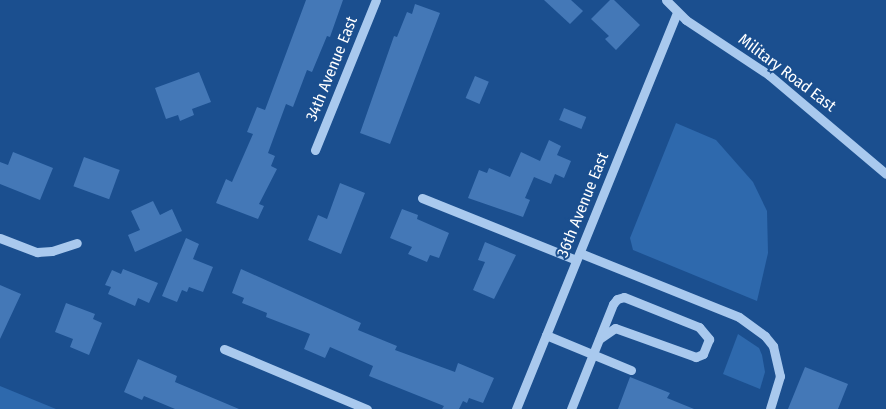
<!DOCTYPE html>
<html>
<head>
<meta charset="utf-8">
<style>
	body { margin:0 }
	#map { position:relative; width:886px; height:409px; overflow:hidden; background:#1b4f8f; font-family:"Fira Sans Condensed",sans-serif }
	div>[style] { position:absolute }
	.green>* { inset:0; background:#2e69ad }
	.building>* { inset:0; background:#4478b7; transform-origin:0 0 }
	.minor>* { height:9px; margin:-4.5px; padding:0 4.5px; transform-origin:4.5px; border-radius:4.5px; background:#a9c9ee }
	span { translate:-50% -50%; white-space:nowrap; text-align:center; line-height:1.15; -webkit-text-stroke:4px #1b4f8f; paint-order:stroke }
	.street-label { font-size:16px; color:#fff }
</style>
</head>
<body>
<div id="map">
	<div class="green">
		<i style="clip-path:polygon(676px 123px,716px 140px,753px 182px,767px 211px,768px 253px,757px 301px,633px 250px,630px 238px)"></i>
		<i style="clip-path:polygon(738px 334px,759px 348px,762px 355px,765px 372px,760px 389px,723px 374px)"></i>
		<i style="clip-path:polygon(0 386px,56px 409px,0 409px)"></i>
	</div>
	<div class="building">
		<i style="clip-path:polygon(306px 0,343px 0,330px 37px,327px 36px,312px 72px,307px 70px,293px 107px,286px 104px,268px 153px,275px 156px,271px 166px,277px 169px,259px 204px,264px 206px,258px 219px,216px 203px,226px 179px,232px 182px,253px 134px,247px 132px,257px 107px,265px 110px)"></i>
		<i style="clip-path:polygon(544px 0,571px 0,583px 11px,570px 24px)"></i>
		<i style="clip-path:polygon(610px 0,614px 0,640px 25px,616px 50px,605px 39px,609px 36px,591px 19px)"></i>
		<i style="clip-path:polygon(415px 4px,440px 13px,390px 144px,360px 133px,394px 36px,397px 37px,407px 12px,412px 14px)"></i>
		<i style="clip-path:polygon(199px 72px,211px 102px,192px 109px,194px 115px,180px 121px,178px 115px,166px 119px,155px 88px)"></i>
		<i style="left:475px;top:76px;width:15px;height:24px;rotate:23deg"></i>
		<i style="left:564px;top:108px;width:24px;height:13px;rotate:22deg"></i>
		<i style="clip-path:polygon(549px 140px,561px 146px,557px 155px,571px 161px,564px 178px,555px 174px,551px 184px,534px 177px,525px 198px,530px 200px,523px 217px,468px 198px,479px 170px,487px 173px,489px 168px,510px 177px,521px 152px,540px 161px)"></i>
		<i style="clip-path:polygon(13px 152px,53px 168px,40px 200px,0 184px,0 162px,8px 165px)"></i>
		<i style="left:84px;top:157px;width:38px;height:31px;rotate:20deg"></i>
		<i style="clip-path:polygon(340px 183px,365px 193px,341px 254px,308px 240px,318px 215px,327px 219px)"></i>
		<i style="clip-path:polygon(153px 201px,160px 215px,172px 209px,182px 231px,135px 252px,128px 235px,140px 230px,131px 211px)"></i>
		<i style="clip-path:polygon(402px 209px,418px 215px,417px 219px,449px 233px,439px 258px,430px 255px,427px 262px,408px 254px,412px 247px,390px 238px)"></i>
		<i style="clip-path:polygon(186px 238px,199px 244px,193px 259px,213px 267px,203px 292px,189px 287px,187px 292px,182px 290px,177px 302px,162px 296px)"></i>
		<i style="clip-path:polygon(485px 242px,516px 255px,494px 299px,473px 290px,485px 262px,478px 260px)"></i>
		<i style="clip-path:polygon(123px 269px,158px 283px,149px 303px,138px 298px,135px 306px,108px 294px,111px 287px,105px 285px,112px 270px,121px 274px)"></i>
		<i style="clip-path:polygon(241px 269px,361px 323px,358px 330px,397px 346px,395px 350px,455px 372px,458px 363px,494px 378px,483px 403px,469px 398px,467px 403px,463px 401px,459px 409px,442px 409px,444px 406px,369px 376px,373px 366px,330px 347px,325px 358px,304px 349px,310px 334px,266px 317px,267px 313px,242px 303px,244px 298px,232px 293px)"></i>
		<i style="clip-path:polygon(0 285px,21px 294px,0 339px)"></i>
		<i style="clip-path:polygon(66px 303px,95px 314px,93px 319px,102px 323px,89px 355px,70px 347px,73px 339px,55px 332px)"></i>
		<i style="clip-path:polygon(138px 359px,177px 376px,175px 382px,239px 409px,175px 409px,144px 396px,142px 400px,124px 392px)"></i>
		<i style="clip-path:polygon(805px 367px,848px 384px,838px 409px,788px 409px)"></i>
		<i style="clip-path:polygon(630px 377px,670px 393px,667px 398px,694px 409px,618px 409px)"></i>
	</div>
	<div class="minor">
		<i style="left:666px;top:0;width:28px;rotate:45deg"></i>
		<i style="left:686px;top:20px;width:100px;rotate:33.5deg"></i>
		<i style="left:769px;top:75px;width:153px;rotate:40.2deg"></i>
		<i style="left:315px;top:150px;width:162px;rotate:-67.9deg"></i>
		<i style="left:422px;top:198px;width:166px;rotate:21.9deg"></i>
		<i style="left:0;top:238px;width:40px;rotate:21deg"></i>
		<i style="left:37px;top:252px;width:15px;rotate:-4deg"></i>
		<i style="left:52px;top:251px;width:26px;rotate:-18deg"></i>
		<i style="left:580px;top:253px;width:171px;rotate:21.9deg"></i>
		<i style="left:739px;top:317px;width:32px;rotate:36deg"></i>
		<i style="left:765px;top:336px;width:13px;rotate:51deg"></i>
		<i style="left:773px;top:346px;width:31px;rotate:77deg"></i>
		<i style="left:780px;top:376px;width:34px;rotate:107deg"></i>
		<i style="left:546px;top:335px;width:92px;rotate:22.4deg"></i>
		<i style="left:224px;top:349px;width:155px;rotate:22.8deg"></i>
		<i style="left:516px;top:409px;width:428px;rotate:-67.9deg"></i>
		<i style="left:571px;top:409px;width:113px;rotate:-68.2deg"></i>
		<i style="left:613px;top:304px;width:6px;rotate:-51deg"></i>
		<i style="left:617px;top:299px;width:7px;rotate:-16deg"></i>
		<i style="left:624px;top:297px;width:81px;rotate:21.8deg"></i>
		<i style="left:699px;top:327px;width:16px;rotate:50deg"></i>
		<i style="left:709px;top:339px;width:16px;rotate:112deg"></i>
		<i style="left:703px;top:354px;width:8px;rotate:157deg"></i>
		<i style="left:696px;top:357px;width:86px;rotate:-160.3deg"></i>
		<i style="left:615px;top:328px;width:19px;rotate:145deg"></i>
	</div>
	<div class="street-label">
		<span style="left:332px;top:69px;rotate:-68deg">34th Avenue East</span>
		<span style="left:787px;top:73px;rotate:37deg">Military Road East</span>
		<span style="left:583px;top:205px;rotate:-68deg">36th Avenue East</span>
	</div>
</div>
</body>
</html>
